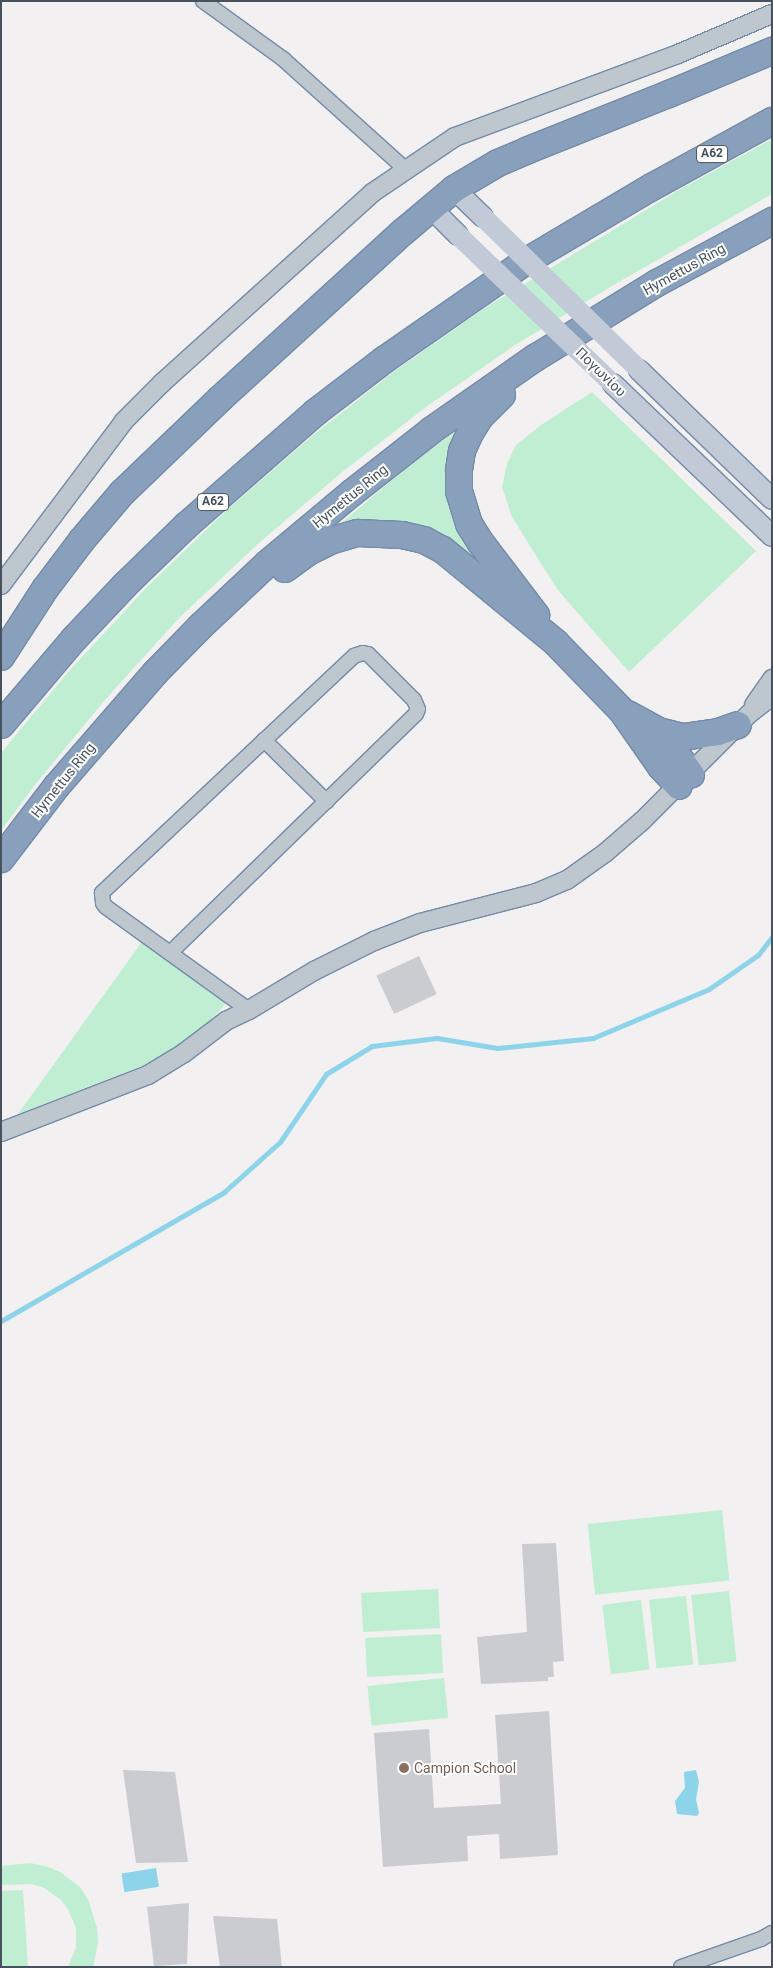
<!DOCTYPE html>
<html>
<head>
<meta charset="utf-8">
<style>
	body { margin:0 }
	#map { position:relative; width:773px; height:1968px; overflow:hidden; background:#f2f0f0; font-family:Roboto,sans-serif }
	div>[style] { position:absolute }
	.green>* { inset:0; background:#bfeed3; transform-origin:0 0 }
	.water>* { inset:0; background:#8dd4ea; transform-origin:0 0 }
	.stream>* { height:5px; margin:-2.5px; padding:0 2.5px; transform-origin:2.5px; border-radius:2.5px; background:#8dd4ea }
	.building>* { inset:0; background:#caccd2; transform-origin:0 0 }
	.roads { filter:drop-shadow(1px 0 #748ba9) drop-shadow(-1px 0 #748ba9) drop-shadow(0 1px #748ba9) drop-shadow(0 -1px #748ba9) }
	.minor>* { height:14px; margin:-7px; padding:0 7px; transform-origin:7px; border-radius:7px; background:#bec7ce }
	.tertiary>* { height:18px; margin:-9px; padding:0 9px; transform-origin:9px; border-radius:9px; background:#bec7ce }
	.secondary>* { height:20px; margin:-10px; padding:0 10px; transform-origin:10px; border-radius:10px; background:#c1cad6 }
	.motorway>* { height:26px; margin:-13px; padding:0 13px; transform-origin:13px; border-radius:13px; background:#89a0bd }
	.secondary-bridge>* { height:20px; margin:-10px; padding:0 10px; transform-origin:10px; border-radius:10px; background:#c1cad6 }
	.dots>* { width:14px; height:14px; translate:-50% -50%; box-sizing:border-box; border:2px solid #fff; border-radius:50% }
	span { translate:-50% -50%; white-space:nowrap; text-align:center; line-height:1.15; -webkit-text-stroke:4px #fff; paint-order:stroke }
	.shield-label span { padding:1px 4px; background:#fff; border:1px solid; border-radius:4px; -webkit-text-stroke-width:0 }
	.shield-label { font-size:12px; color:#48525d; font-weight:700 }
	.street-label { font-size:14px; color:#48525d }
	.education-label { font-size:14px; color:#785e54 }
	.left { translate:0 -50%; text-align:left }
	.frame { position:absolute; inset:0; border:2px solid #48525d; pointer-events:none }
</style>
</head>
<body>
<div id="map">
	<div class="green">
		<i style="clip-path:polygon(772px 139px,772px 194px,610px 287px,512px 347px,426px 407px,341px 473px,259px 543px,179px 618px,104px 701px,34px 786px,1px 831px,1px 753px,69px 671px,147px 587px,227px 510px,312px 436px,396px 370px,485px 308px,679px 190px)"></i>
		<i style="clip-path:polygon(592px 392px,756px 551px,629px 672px,557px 589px,512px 517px,502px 487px,507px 464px,516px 445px,541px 425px)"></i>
		<i style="clip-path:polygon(467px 423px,455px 452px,490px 569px,478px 564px,333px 530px,415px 461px)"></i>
		<i style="clip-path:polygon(144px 939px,225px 998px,225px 1004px,215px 1016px,170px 1055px,18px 1114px)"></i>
		<i style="left:722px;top:1510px;width:71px;height:135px;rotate:84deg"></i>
		<i style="left:438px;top:1589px;width:39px;height:77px;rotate:87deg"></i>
		<i style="left:729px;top:1591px;width:71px;height:38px;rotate:84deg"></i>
		<i style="left:686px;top:1596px;width:69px;height:37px;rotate:84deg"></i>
		<i style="left:641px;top:1600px;width:70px;height:39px;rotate:83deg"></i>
		<i style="left:441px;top:1634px;width:39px;height:76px;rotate:87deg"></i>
		<i style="left:444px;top:1678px;width:40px;height:77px;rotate:84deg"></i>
		<i style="clip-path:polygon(30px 1863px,45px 1866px,60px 1872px,80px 1887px,88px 1899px,97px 1928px,98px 1943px,93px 1967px,68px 1967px,76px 1948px,76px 1928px,68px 1909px,61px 1900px,44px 1888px,32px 1884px,1px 1885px,1px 1866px)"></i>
		<i style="clip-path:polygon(23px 1890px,28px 1967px,1px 1967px,1px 1891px)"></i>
	</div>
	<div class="water">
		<i style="clip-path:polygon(696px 1770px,699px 1782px,696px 1799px,699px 1813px,697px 1816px,677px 1814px,675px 1801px,685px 1788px,684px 1772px)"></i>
		<i style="left:156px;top:1868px;width:19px;height:35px;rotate:81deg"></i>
	</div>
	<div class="stream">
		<i style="left:1px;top:1321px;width:258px;rotate:-30deg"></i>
		<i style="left:224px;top:1192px;width:75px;rotate:-41.8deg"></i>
		<i style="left:280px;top:1142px;width:82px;rotate:-55.9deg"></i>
		<i style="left:326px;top:1074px;width:54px;rotate:-31.3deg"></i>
		<i style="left:372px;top:1046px;width:65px;rotate:-7deg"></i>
		<i style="left:437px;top:1038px;width:61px;rotate:9.5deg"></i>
		<i style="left:497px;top:1048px;width:97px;rotate:-5.9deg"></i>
		<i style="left:593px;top:1038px;width:126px;rotate:-22.9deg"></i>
		<i style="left:709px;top:989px;width:60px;rotate:-34.8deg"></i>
		<i style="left:758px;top:955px;width:23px;rotate:-52deg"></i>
	</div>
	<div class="building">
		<i style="left:419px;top:956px;width:42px;height:47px;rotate:65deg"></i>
		<i style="clip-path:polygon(556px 1543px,564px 1661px,553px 1662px,554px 1677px,548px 1677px,548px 1681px,481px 1684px,477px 1637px,527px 1632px,522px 1544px)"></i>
		<i style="clip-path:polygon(549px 1711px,558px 1855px,500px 1859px,499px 1834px,467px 1836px,468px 1861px,383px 1867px,374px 1733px,429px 1729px,434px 1808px,501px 1804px,495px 1715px)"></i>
		<i style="clip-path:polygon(123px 1770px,175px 1772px,188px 1862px,136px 1863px)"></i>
		<i style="clip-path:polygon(189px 1903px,187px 1964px,154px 1966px,147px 1907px)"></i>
		<i style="clip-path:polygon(213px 1916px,277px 1919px,282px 1967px,220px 1967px)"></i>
	</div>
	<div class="roads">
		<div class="minor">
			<i style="left:203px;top:1px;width:99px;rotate:35.9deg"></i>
			<i style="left:283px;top:59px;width:164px;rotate:42deg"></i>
			<i style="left:264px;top:740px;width:88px;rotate:44.5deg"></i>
			<i style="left:170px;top:953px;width:343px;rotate:-44.2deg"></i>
			<i style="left:416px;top:714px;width:5px;rotate:-68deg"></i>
			<i style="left:418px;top:709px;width:10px;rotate:-114deg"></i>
			<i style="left:414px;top:700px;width:65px;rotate:-135deg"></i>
			<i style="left:368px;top:654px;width:5px;rotate:-169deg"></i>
			<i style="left:363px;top:653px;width:9px;rotate:162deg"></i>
			<i style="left:354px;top:656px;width:346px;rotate:136.8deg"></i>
			<i style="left:102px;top:893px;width:10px;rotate:84deg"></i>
			<i style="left:103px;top:903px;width:5px;rotate:53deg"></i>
			<i style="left:106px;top:907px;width:176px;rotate:35.8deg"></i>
			<i style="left:681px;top:1967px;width:85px;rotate:-19.3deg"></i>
			<i style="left:761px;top:1939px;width:13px;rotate:-29deg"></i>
		</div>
		<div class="tertiary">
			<i style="left:1px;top:585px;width:205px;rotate:-53.1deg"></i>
			<i style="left:124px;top:421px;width:54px;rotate:-45deg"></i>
			<i style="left:162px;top:383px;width:283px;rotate:-42.1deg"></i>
			<i style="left:372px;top:193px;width:100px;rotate:-34deg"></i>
			<i style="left:455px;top:137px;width:238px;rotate:-20.4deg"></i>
			<i style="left:678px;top:54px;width:102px;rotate:-23.1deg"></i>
			<i style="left:754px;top:705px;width:32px;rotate:-55deg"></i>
			<i style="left:1px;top:1132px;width:158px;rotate:-21.2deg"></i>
			<i style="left:148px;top:1075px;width:42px;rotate:-31.4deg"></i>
			<i style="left:184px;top:1053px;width:53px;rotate:-37.3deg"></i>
			<i style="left:226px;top:1021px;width:25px;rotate:-26deg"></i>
			<i style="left:249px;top:1010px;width:76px;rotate:-31deg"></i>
			<i style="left:314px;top:971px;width:67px;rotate:-26.6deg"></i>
			<i style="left:374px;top:941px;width:49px;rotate:-21.4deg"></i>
			<i style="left:420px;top:923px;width:120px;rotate:-14.5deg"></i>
			<i style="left:536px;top:893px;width:34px;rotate:-23deg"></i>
			<i style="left:567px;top:880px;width:47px;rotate:-35.4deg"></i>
			<i style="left:605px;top:853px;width:49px;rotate:-40.9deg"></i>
			<i style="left:642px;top:821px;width:151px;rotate:-45deg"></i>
			<i style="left:749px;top:714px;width:29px;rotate:-38deg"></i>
		</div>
		<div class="secondary">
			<i style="left:454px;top:189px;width:40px;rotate:44deg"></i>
			<i style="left:431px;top:208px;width:38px;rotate:45deg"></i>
			<i style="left:639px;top:370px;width:185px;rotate:44.1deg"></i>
			<i style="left:613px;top:384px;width:220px;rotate:43.7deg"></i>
		</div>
		<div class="motorway">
			<i style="left:502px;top:395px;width:31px;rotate:135deg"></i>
			<i style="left:480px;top:417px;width:19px;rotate:122deg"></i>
			<i style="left:470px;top:433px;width:20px;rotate:114deg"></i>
			<i style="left:462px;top:451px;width:20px;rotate:99deg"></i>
			<i style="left:459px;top:471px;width:20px;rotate:90deg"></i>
			<i style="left:459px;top:491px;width:34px;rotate:73deg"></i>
			<i style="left:469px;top:524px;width:22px;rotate:58deg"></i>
			<i style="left:481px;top:543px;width:91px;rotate:52.6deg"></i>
			<i style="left:285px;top:569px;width:31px;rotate:-36deg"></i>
			<i style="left:310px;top:551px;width:25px;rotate:-26deg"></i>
			<i style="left:333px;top:540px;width:26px;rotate:-16deg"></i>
			<i style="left:358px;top:533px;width:44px;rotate:2.6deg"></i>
			<i style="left:402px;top:535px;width:23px;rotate:13deg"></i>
			<i style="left:424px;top:540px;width:21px;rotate:28deg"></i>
			<i style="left:443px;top:550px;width:145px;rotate:39.4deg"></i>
			<i style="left:555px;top:642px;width:96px;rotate:45.8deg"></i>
			<i style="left:622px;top:711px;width:68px;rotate:55.1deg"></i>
			<i style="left:661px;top:767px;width:26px;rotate:47deg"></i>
			<i style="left:1px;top:657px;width:81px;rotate:-57.1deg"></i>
			<i style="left:45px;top:589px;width:61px;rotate:-52.9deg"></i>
			<i style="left:82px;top:540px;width:62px;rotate:-49.6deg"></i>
			<i style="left:122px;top:493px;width:137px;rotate:-43.8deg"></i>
			<i style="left:221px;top:398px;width:246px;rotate:-42.4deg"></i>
			<i style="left:403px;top:232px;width:67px;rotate:-40.1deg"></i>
			<i style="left:454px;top:189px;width:51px;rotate:-30.6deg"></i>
			<i style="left:498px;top:163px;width:33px;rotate:-23deg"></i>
			<i style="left:528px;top:150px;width:152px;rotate:-21.7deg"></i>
			<i style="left:669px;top:94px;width:112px;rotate:-22.7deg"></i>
			<i style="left:628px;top:714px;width:35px;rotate:29deg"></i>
			<i style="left:659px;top:731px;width:25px;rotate:14deg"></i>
			<i style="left:683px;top:737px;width:35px;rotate:-8deg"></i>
			<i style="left:718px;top:732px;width:21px;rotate:-19deg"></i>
			<i style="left:1px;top:725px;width:113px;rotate:-49.7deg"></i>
			<i style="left:74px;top:639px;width:74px;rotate:-46.6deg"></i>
			<i style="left:125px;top:585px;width:86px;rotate:-44.1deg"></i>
			<i style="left:187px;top:525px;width:171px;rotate:-41.2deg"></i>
			<i style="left:316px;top:412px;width:86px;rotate:-37.4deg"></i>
			<i style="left:384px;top:360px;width:172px;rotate:-34.8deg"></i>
			<i style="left:525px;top:262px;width:147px;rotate:-30.6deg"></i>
			<i style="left:652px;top:187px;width:137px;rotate:-28.8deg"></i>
			<i style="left:653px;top:730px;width:24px;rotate:42deg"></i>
			<i style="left:671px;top:746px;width:35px;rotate:55deg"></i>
			<i style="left:1px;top:859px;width:91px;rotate:-52.6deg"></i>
			<i style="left:56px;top:787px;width:151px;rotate:-49deg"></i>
			<i style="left:155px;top:673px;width:66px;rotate:-45.6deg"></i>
			<i style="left:201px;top:626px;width:92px;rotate:-43.2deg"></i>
			<i style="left:268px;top:563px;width:111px;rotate:-39.9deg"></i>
			<i style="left:353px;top:492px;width:100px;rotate:-38.1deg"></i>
			<i style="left:432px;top:430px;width:126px;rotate:-35deg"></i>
			<i style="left:535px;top:358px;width:143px;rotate:-31.6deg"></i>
			<i style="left:657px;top:283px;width:131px;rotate:-28.3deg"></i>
		</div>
	</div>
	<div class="secondary-bridge">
		<i style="left:483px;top:217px;width:219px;rotate:44.4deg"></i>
		<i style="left:458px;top:235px;width:215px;rotate:43.9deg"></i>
	</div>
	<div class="dots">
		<i style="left:404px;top:1768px;background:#8d6e63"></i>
	</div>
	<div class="shield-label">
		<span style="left:712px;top:154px">Α62</span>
		<span style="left:213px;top:502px">Α62</span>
	</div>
	<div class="street-label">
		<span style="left:684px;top:269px;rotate:-29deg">Hymettus Ring</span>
		<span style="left:601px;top:372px;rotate:44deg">Πογωνίου</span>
		<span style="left:350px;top:496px;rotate:-39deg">Hymettus Ring</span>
		<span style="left:63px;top:780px;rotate:-51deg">Hymettus Ring</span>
	</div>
	<div class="education-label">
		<span class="left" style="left:414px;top:1768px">Campion School</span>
	</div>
	<div class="frame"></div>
</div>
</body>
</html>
